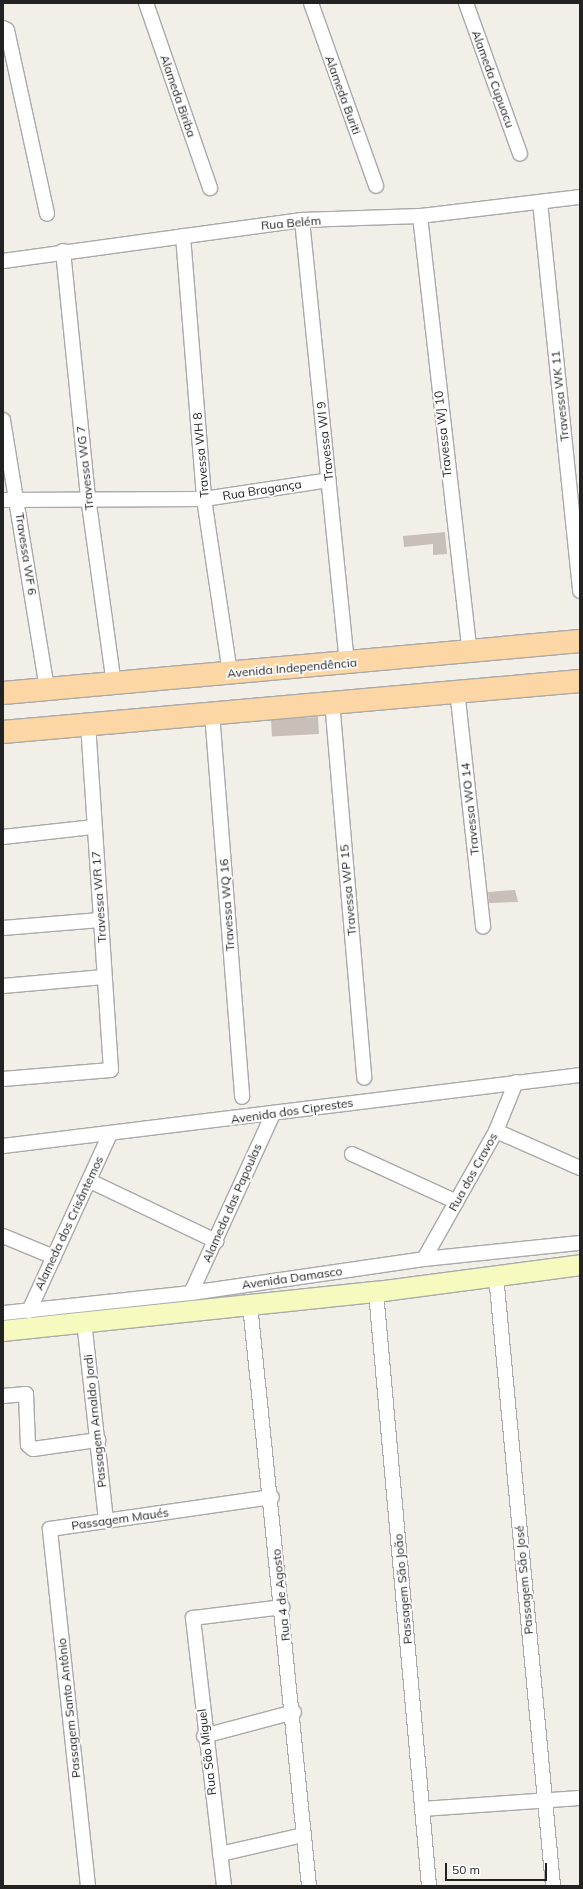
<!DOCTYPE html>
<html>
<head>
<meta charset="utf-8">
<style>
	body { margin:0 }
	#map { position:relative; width:583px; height:1889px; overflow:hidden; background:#f2efe9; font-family:Mulish,sans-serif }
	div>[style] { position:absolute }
	.building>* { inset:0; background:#c7bfb8; transform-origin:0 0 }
	.roads { filter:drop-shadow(1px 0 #a9a9a9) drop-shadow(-1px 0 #a9a9a9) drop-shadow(0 1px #a9a9a9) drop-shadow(0 -1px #a9a9a9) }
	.street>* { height:14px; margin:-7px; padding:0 7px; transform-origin:7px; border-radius:7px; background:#fff }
	.secondary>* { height:20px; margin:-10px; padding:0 10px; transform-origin:10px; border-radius:10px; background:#f7fabf }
	.primary>* { height:22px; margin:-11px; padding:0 11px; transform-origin:11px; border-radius:11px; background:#fcd6a4 }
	span { translate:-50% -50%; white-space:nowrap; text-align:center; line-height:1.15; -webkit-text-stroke:3.5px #fff; paint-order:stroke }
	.street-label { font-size:12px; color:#222 }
	.frame { position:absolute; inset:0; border:4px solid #222; pointer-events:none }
	.scale { position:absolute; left:445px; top:1863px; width:102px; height:18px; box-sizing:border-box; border:2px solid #222; border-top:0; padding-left:5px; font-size:12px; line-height:14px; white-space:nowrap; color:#222; -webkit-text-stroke:3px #fff; paint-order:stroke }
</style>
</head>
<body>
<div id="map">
	<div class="building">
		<i style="clip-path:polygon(445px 532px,447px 554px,433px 555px,433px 544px,404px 547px,403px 536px)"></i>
		<i style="left:318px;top:717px;width:17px;height:47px;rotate:87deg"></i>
		<i style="clip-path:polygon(515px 890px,518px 902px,489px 903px,488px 892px)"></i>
	</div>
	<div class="roads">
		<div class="street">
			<i style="left:146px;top:3px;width:196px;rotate:70.9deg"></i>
			<i style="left:311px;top:3px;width:194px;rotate:70.4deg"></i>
			<i style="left:466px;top:3px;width:160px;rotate:70.3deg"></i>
			<i style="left:3px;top:28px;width:4px;rotate:27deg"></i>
			<i style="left:7px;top:30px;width:188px;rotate:77.7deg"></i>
			<i style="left:540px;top:202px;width:391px;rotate:84.1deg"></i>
			<i style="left:420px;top:216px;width:439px;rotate:83.5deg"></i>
			<i style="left:302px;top:220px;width:445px;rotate:84.2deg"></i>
			<i style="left:183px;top:236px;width:264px;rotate:85.4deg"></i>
			<i style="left:204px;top:499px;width:176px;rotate:81.5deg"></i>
			<i style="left:63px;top:251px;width:247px;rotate:84.2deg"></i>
			<i style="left:88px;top:497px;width:189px;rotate:82.1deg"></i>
			<i style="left:3px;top:261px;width:302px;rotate:-7.8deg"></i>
			<i style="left:302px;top:220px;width:118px;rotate:-1.9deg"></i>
			<i style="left:420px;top:216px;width:161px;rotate:-6.8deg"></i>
			<i style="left:3px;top:420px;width:273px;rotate:80.7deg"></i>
			<i style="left:3px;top:500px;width:201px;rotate:-0.3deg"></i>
			<i style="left:204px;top:499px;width:126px;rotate:-8.6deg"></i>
			<i style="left:457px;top:690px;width:238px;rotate:83.7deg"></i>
			<i style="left:332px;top:701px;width:378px;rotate:85.1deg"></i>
			<i style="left:212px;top:713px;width:385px;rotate:85.5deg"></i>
			<i style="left:3px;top:837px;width:92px;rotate:-6.3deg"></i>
			<i style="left:3px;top:928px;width:97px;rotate:-4.7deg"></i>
			<i style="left:3px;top:986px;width:101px;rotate:-5.1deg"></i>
			<i style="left:3px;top:1079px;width:108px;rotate:-4.8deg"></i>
			<i style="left:111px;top:1070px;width:347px;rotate:-93.8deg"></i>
			<i style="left:496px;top:1131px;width:92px;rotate:23.8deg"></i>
			<i style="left:3px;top:1146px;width:581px;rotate:-7.01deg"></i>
			<i style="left:352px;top:1154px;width:115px;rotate:24.6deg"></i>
			<i style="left:90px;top:1181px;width:140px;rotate:25.5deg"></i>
			<i style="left:3px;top:1236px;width:55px;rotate:22.4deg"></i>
			<i style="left:424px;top:1259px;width:147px;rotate:-60.6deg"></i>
			<i style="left:496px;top:1131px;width:53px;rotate:-67.8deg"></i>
			<i style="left:496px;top:1275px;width:614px;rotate:84.67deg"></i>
			<i style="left:376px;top:1292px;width:596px;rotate:84.9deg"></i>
			<i style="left:191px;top:1293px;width:197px;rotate:-65.4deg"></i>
			<i style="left:250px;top:1305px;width:584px;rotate:84.2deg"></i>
			<i style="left:29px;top:1311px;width:192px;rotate:-65.4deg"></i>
			<i style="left:3px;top:1313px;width:189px;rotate:-6.1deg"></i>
			<i style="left:191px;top:1293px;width:235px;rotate:-8.3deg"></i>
			<i style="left:424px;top:1259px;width:157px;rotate:-5.9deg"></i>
			<i style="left:84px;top:1321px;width:201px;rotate:83.7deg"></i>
			<i style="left:3px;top:1396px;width:23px;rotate:-5deg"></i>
			<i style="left:26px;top:1394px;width:51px;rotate:87.8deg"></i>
			<i style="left:28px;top:1445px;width:6px;rotate:39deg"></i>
			<i style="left:33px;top:1449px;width:66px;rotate:-7.9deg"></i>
			<i style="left:204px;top:1736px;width:93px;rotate:-14.9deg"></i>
			<i style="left:422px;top:1809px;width:158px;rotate:-4deg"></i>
			<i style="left:220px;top:1854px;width:85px;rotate:-12.9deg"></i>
			<i style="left:88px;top:1886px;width:359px;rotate:-96.1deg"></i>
			<i style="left:50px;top:1529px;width:224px;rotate:-8.2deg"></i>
			<i style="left:224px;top:1886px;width:270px;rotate:-96.6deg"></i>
			<i style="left:193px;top:1618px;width:90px;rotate:-7deg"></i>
		</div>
		<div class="secondary">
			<i style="left:3px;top:1331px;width:375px;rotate:-6deg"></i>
			<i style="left:376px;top:1292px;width:206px;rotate:-7.5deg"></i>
		</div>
		<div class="primary">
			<i style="left:3px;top:693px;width:579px;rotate:-5.15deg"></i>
			<i style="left:3px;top:732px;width:579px;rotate:-5.05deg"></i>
		</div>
	</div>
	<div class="street-label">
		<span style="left:493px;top:79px;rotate:70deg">Alameda Cupuacu</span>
		<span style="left:343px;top:95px;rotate:70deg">Alameda Buriti</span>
		<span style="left:178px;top:96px;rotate:71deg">Alameda Biriba</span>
		<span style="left:291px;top:223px;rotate:-5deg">Rua Belém</span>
		<span style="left:560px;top:396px;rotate:-96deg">Travessa WK 11</span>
		<span style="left:443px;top:434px;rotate:-96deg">Travessa WJ 10</span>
		<span style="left:325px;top:441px;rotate:-96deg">Travessa WI 9</span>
		<span style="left:201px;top:455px;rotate:-95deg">Travessa WH 8</span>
		<span style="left:85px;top:468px;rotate:-96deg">Travessa WG 7</span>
		<span style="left:262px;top:490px;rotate:-9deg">Rua Bragança</span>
		<span style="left:26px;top:554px;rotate:81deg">Travessa WF 6</span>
		<span style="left:292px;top:668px;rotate:-5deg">Avenida Independência</span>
		<span style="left:470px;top:809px;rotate:-96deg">Travessa WO 14</span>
		<span style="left:348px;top:890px;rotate:-95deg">Travessa WP 15</span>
		<span style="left:99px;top:897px;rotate:-94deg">Travessa WR 17</span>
		<span style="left:227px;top:905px;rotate:-94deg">Travessa WQ 16</span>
		<span style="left:292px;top:1111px;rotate:-8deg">Avenida dos Ciprestes</span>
		<span style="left:473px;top:1172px;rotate:-61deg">Rua dos Cravos</span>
		<span style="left:232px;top:1203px;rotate:-66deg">Alameda das Papoulas</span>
		<span style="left:69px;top:1223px;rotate:-65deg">Alameda dos Crisântemos</span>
		<span style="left:292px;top:1278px;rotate:-8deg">Avenida Damasco</span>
		<span style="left:95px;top:1421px;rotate:-96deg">Passagem Arnaldo Jordi</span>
		<span style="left:120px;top:1519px;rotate:-8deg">Passagem Maués</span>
		<span style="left:524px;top:1580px;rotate:-95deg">Passagem São José</span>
		<span style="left:403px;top:1589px;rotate:-95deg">Passagem São João</span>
		<span style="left:281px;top:1595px;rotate:-96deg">Rua 4 de Agosto</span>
		<span style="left:69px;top:1708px;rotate:-96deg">Passagem Santo Antônio</span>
		<span style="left:207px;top:1752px;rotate:-97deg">Rua São Miguel</span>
	</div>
	<div class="frame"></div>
	<div class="scale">50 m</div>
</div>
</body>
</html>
